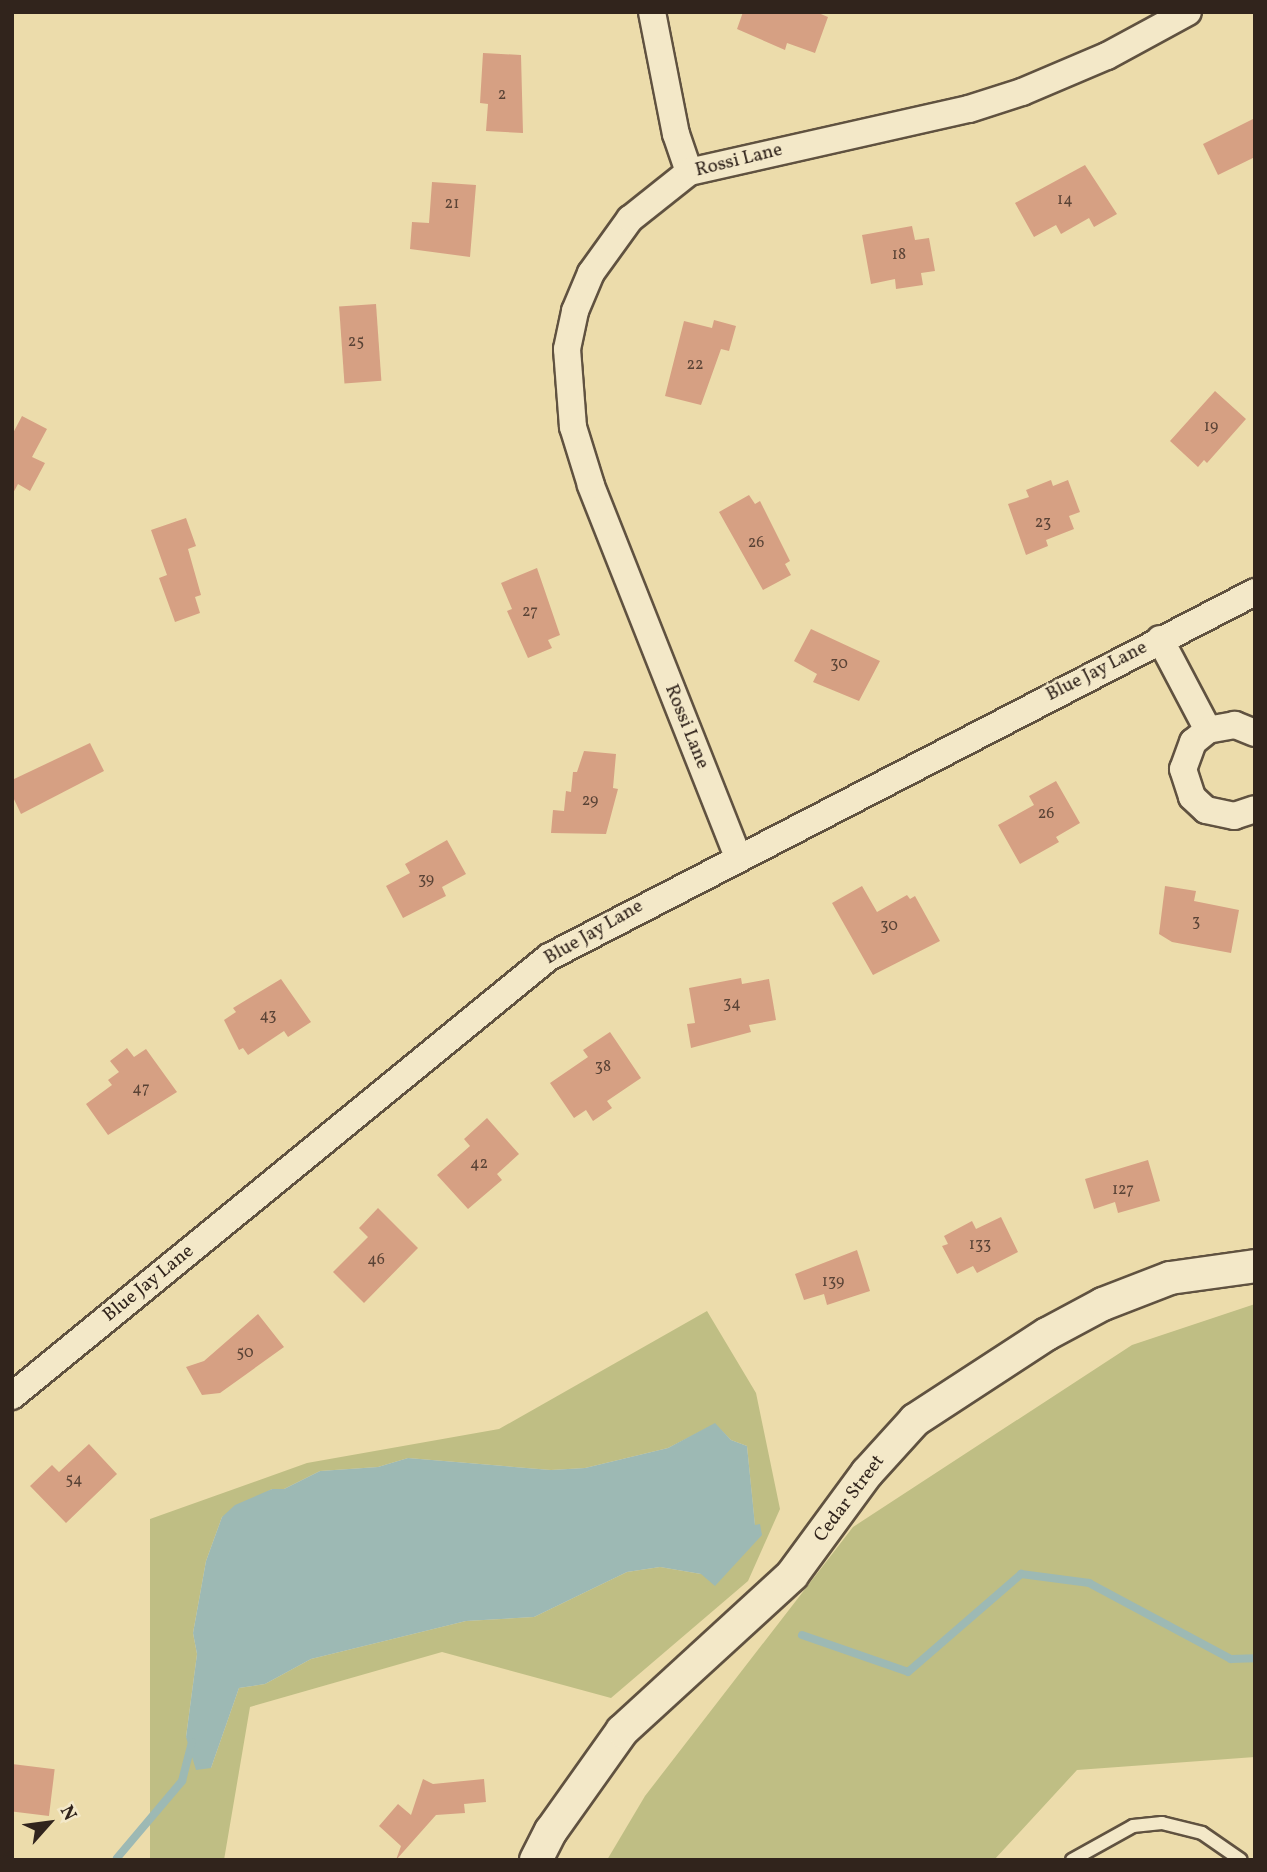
<!DOCTYPE html>
<html>
<head>
<meta charset="utf-8">
<style>
	body { margin:0 }
	#map { position:relative; width:1267px; height:1872px; overflow:hidden; background:#ecdcab; font-family:Vollkorn,serif }
	div>[style] { position:absolute }
	.green>* { inset:0; background:#bfbe84 }
	.water>* { inset:0; background:#9db9b4 }
	.stream>* { height:8px; margin:-4px; padding:0 4px; transform-origin:4px; border-radius:4px; background:#9db9b4 }
	.building>* { inset:0; background:#d6a083; transform-origin:0 0 }
	.roads { filter:drop-shadow(2px 0 #605240) drop-shadow(-2px 0 #605240) drop-shadow(0 2px #605240) drop-shadow(0 -2px #605240) }
	.service>* { height:12px; margin:-6px; padding:0 6px; transform-origin:6px; border-radius:6px; background:#f3e8c8 }
	.minor>* { height:26px; margin:-13px; padding:0 13px; transform-origin:13px; border-radius:13px; background:#f3e8c8 }
	.tertiary>* { height:32px; margin:-16px; padding:0 16px; transform-origin:16px; border-radius:16px; background:#f3e8c8 }
	span { translate:-50% -50%; white-space:nowrap; text-align:center; line-height:1.15; -webkit-text-stroke:5px #f3e8c8; paint-order:stroke }
	.number-label { font-size:16px; color:#5a4336 }
	.number-label span { -webkit-text-stroke-width:0 }
	.street-label { font-size:19px; color:#31241c }
	.frame { position:absolute; inset:0; border:14px solid #31241c; pointer-events:none }
	.north { position:absolute; left:14px; top:1788px; width:70px; height:70px; -webkit-text-stroke:5px #f3e8c8; paint-order:stroke; rotate:62deg; font-size:19px; font-weight:700; line-height:28px; text-align:center; color:#31241c }
	.north::after { content:''; display:block; margin:auto; width:24px; height:32px; background:#31241c; clip-path:polygon(50% 0,100% 100%,50% 72%,0 100%) }
</style>
</head>
<body>
<div id="map">
	<div class="green">
		<i style="clip-path:polygon(1255px 1304px,1255px 1757px,1077px 1770px,994px 1860px,607px 1860px,645px 1796px,853px 1527px,1132px 1345px)"></i>
		<i style="clip-path:polygon(evenodd,707px 1311px,756px 1393px,780px 1509px,748px 1581px,611px 1698px,442px 1652px,250px 1707px,224px 1860px,150px 1860px,150px 1519px,307px 1463px,499px 1429px,707px 1311px,715px 1424px,731px 1440px,747px 1446px,755px 1526px,701px 1574px,660px 1567px,627px 1572px,534px 1617px,466px 1621px,311px 1659px,265px 1684px,239px 1688px,211px 1768px,186px 1737px,197px 1654px,193px 1633px,206px 1561px,222px 1517px,272px 1489px,284px 1489px,320px 1471px,378px 1467px,408px 1458px,551px 1470px,585px 1468px,668px 1448px,715px 1424px)"></i>
	</div>
	<div class="water">
		<i style="clip-path:polygon(715px 1423px,731px 1440px,747px 1446px,755px 1525px,760px 1524px,762px 1535px,715px 1586px,701px 1574px,660px 1567px,627px 1572px,534px 1617px,466px 1621px,311px 1659px,265px 1684px,239px 1688px,211px 1768px,196px 1770px,186px 1737px,197px 1654px,193px 1633px,206px 1561px,222px 1517px,235px 1505px,272px 1489px,284px 1489px,320px 1471px,378px 1467px,408px 1458px,551px 1470px,585px 1468px,668px 1448px)"></i>
	</div>
	<div class="stream">
		<i style="left:802px;top:1635px;width:112px;rotate:19.2deg"></i>
		<i style="left:908px;top:1672px;width:150px;rotate:-40.9deg"></i>
		<i style="left:1021px;top:1574px;width:69px;rotate:7.5deg"></i>
		<i style="left:1089px;top:1583px;width:161px;rotate:28.2deg"></i>
		<i style="left:1231px;top:1659px;width:24px;rotate:-2deg"></i>
		<i style="left:117px;top:1858px;width:101px;rotate:-49.8deg"></i>
		<i style="left:182px;top:1781px;width:40px;rotate:-75.6deg"></i>
	</div>
	<div class="building">
		<i style="clip-path:polygon(743px 12px,816px 12px,828px 17px,815px 53px,787px 43px,785px 50px,737px 29px)"></i>
		<i style="clip-path:polygon(483px 53px,521px 55px,523px 133px,486px 131px,488px 104px,480px 103px)"></i>
		<i style="clip-path:polygon(1255px 118px,1255px 157px,1218px 175px,1203px 144px)"></i>
		<i style="clip-path:polygon(1085px 165px,1117px 214px,1094px 227px,1089px 218px,1061px 234px,1056px 225px,1034px 237px,1015px 203px)"></i>
		<i style="clip-path:polygon(432px 182px,476px 185px,470px 257px,410px 249px,412px 222px,429px 223px)"></i>
		<i style="clip-path:polygon(912px 226px,915px 240px,929px 238px,935px 271px,921px 273px,923px 285px,896px 289px,895px 279px,871px 284px,862px 235px)"></i>
		<i style="left:376px;top:304px;width:77px;height:37px;rotate:86deg"></i>
		<i style="clip-path:polygon(714px 320px,736px 326px,729px 351px,721px 349px,701px 405px,665px 396px,684px 321px,712px 328px)"></i>
		<i style="clip-path:polygon(1215px 391px,1246px 419px,1207px 463px,1204px 460px,1198px 467px,1170px 441px)"></i>
		<i style="clip-path:polygon(22px 416px,47px 429px,32px 457px,45px 463px,30px 491px,18px 484px,12px 495px,12px 435px)"></i>
		<i style="clip-path:polygon(1051px 480px,1053px 486px,1068px 480px,1080px 512px,1069px 516px,1074px 529px,1046px 540px,1048px 546px,1026px 555px,1008px 504px,1029px 497px,1026px 490px)"></i>
		<i style="clip-path:polygon(749px 495px,755px 504px,760px 501px,790px 561px,785px 564px,791px 575px,763px 590px,719px 512px)"></i>
		<i style="clip-path:polygon(186px 518px,196px 546px,188px 549px,201px 595px,195px 597px,200px 613px,175px 622px,159px 578px,167px 575px,151px 530px)"></i>
		<i style="clip-path:polygon(537px 568px,560px 635px,548px 640px,552px 648px,528px 658px,507px 611px,512px 609px,501px 583px)"></i>
		<i style="clip-path:polygon(811px 629px,880px 661px,859px 701px,813px 682px,817px 674px,794px 661px)"></i>
		<i style="clip-path:polygon(90px 743px,104px 771px,21px 814px,12px 795px,12px 780px)"></i>
		<i style="clip-path:polygon(584px 751px,616px 754px,613px 788px,618px 789px,606px 834px,551px 833px,553px 810px,564px 811px,566px 791px,571px 792px,573px 772px,577px 772px)"></i>
		<i style="clip-path:polygon(1056px 781px,1080px 823px,1056px 837px,1059px 842px,1020px 864px,998px 825px,1034px 805px,1029px 796px)"></i>
		<i style="clip-path:polygon(447px 840px,466px 874px,442px 887px,446px 896px,403px 918px,386px 886px,410px 873px,405px 864px)"></i>
		<i style="clip-path:polygon(862px 886px,877px 912px,907px 895px,910px 899px,915px 896px,940px 941px,873px 975px,832px 903px)"></i>
		<i style="clip-path:polygon(1165px 886px,1196px 891px,1194px 901px,1239px 910px,1231px 953px,1172px 942px,1159px 934px)"></i>
		<i style="clip-path:polygon(741px 978px,742px 984px,769px 979px,776px 1020px,749px 1025px,751px 1032px,691px 1048px,687px 1024px,695px 1023px,689px 988px)"></i>
		<i style="clip-path:polygon(281px 979px,311px 1022px,288px 1037px,284px 1031px,248px 1055px,243px 1048px,239px 1050px,224px 1020px,236px 1012px,233px 1008px)"></i>
		<i style="clip-path:polygon(610px 1032px,641px 1078px,607px 1101px,612px 1108px,593px 1121px,586px 1110px,574px 1118px,550px 1083px,588px 1057px,583px 1050px)"></i>
		<i style="clip-path:polygon(127px 1048px,134px 1057px,146px 1049px,177px 1092px,108px 1135px,86px 1104px,112px 1085px,108px 1080px,119px 1072px,110px 1061px)"></i>
		<i style="clip-path:polygon(487px 1118px,519px 1154px,497px 1174px,502px 1180px,468px 1209px,437px 1175px,470px 1146px,464px 1139px)"></i>
		<i style="clip-path:polygon(1148px 1160px,1160px 1201px,1118px 1213px,1115px 1202px,1094px 1209px,1085px 1179px)"></i>
		<i style="clip-path:polygon(378px 1208px,418px 1248px,364px 1303px,333px 1272px,368px 1237px,359px 1228px)"></i>
		<i style="clip-path:polygon(1001px 1217px,1018px 1252px,977px 1273px,973px 1266px,957px 1274px,942px 1246px,948px 1244px,944px 1236px,972px 1221px,976px 1229px)"></i>
		<i style="clip-path:polygon(857px 1250px,870px 1291px,827px 1305px,824px 1294px,804px 1300px,795px 1274px)"></i>
		<i style="clip-path:polygon(258px 1314px,284px 1347px,220px 1393px,202px 1395px,186px 1367px,204px 1361px)"></i>
		<i style="clip-path:polygon(89px 1444px,117px 1474px,66px 1523px,30px 1486px,52px 1465px,59px 1472px)"></i>
		<i style="left:12px;top:1764px;width:43px;height:47px;rotate:7deg"></i>
		<i style="clip-path:polygon(423px 1779px,433px 1784px,484px 1779px,486px 1802px,464px 1804px,465px 1813px,436px 1815px,396px 1860px,401px 1846px,379px 1826px,398px 1804px,411px 1815px)"></i>
	</div>
	<div class="roads">
		<div class="service">
			<i style="left:1072px;top:1860px;width:70px;rotate:-29.1deg"></i>
			<i style="left:1133px;top:1826px;width:29px;rotate:-6deg"></i>
			<i style="left:1162px;top:1823px;width:41px;rotate:14deg"></i>
			<i style="left:1202px;top:1833px;width:47px;rotate:34.7deg"></i>
		</div>
		<div class="minor">
			<i style="left:652px;top:12px;width:124px;rotate:78.9deg"></i>
			<i style="left:676px;top:134px;width:40px;rotate:71.1deg"></i>
			<i style="left:1160px;top:639px;width:103px;rotate:62.2deg"></i>
			<i style="left:1255px;top:733px;width:22px;rotate:-158deg"></i>
			<i style="left:1235px;top:725px;width:27px;rotate:170deg"></i>
			<i style="left:1208px;top:730px;width:19px;rotate:141deg"></i>
			<i style="left:1193px;top:742px;width:29px;rotate:110deg"></i>
			<i style="left:1183px;top:769px;width:29px;rotate:72deg"></i>
			<i style="left:1192px;top:797px;width:19px;rotate:43deg"></i>
			<i style="left:1206px;top:810px;width:29px;rotate:12deg"></i>
			<i style="left:1234px;top:816px;width:22px;rotate:-18deg"></i>
			<i style="left:738px;top:857px;width:400px;rotate:-111.6deg"></i>
			<i style="left:591px;top:485px;width:61px;rotate:-107.2deg"></i>
			<i style="left:573px;top:427px;width:78px;rotate:-94.4deg"></i>
			<i style="left:567px;top:349px;width:39px;rotate:-78deg"></i>
			<i style="left:575px;top:311px;width:41px;rotate:-67.2deg"></i>
			<i style="left:591px;top:273px;width:67px;rotate:-54.2deg"></i>
			<i style="left:630px;top:219px;width:75px;rotate:-38.5deg"></i>
			<i style="left:689px;top:172px;width:287px;rotate:-12.7deg"></i>
			<i style="left:969px;top:109px;width:56px;rotate:-17.8deg"></i>
			<i style="left:1022px;top:92px;width:92px;rotate:-23deg"></i>
			<i style="left:1107px;top:56px;width:92px;rotate:-28.5deg"></i>
			<i style="left:12px;top:1396px;width:694px;rotate:-39.27deg"></i>
			<i style="left:549px;top:957px;width:795px;rotate:-27.34deg"></i>
		</div>
		<div class="tertiary">
			<i style="left:536px;top:1860px;width:33px;rotate:-63deg"></i>
			<i style="left:551px;top:1831px;width:123px;rotate:-54.6deg"></i>
			<i style="left:622px;top:1731px;width:231px;rotate:-42.5deg"></i>
			<i style="left:792px;top:1575px;width:127px;rotate:-53.7deg"></i>
			<i style="left:867px;top:1473px;width:72px;rotate:-47.8deg"></i>
			<i style="left:915px;top:1420px;width:158px;rotate:-33.1deg"></i>
			<i style="left:1047px;top:1334px;width:64px;rotate:-28.2deg"></i>
			<i style="left:1103px;top:1304px;width:72px;rotate:-21.2deg"></i>
			<i style="left:1170px;top:1278px;width:86px;rotate:-8deg"></i>
		</div>
	</div>
	<div class="number-label">
		<span style="left:502px;top:95px">2</span>
		<span style="left:1065px;top:200px">14</span>
		<span style="left:452px;top:204px">21</span>
		<span style="left:899px;top:255px">18</span>
		<span style="left:356px;top:342px">25</span>
		<span style="left:695px;top:365px">22</span>
		<span style="left:1211px;top:427px">19</span>
		<span style="left:1043px;top:523px">23</span>
		<span style="left:756px;top:543px">26</span>
		<span style="left:530px;top:612px">27</span>
		<span style="left:839px;top:664px">30</span>
		<span style="left:590px;top:801px">29</span>
		<span style="left:1046px;top:814px">26</span>
		<span style="left:426px;top:880px">39</span>
		<span style="left:1196px;top:922px">3</span>
		<span style="left:889px;top:926px">30</span>
		<span style="left:732px;top:1004px">34</span>
		<span style="left:268px;top:1016px">43</span>
		<span style="left:603px;top:1067px">38</span>
		<span style="left:141px;top:1089px">47</span>
		<span style="left:479px;top:1164px">42</span>
		<span style="left:1123px;top:1190px">127</span>
		<span style="left:980px;top:1245px">133</span>
		<span style="left:376px;top:1260px">46</span>
		<span style="left:833px;top:1282px">139</span>
		<span style="left:245px;top:1353px">50</span>
		<span style="left:74px;top:1480px">54</span>
	</div>
	<div class="street-label">
		<span style="left:739px;top:161px;rotate:-14deg">Rossi Lane</span>
		<span style="left:1097px;top:672px;rotate:-27deg">Blue Jay Lane</span>
		<span style="left:686px;top:727px;rotate:68deg">Rossi Lane</span>
		<span style="left:594px;top:933px;rotate:-30deg">Blue Jay Lane</span>
		<span style="left:149px;top:1284px;rotate:-39deg">Blue Jay Lane</span>
		<span style="left:850px;top:1499px;rotate:-53deg">Cedar Street</span>
	</div>
	<div class="frame"></div>
	<div class="north">N</div>
</div>
</body>
</html>
